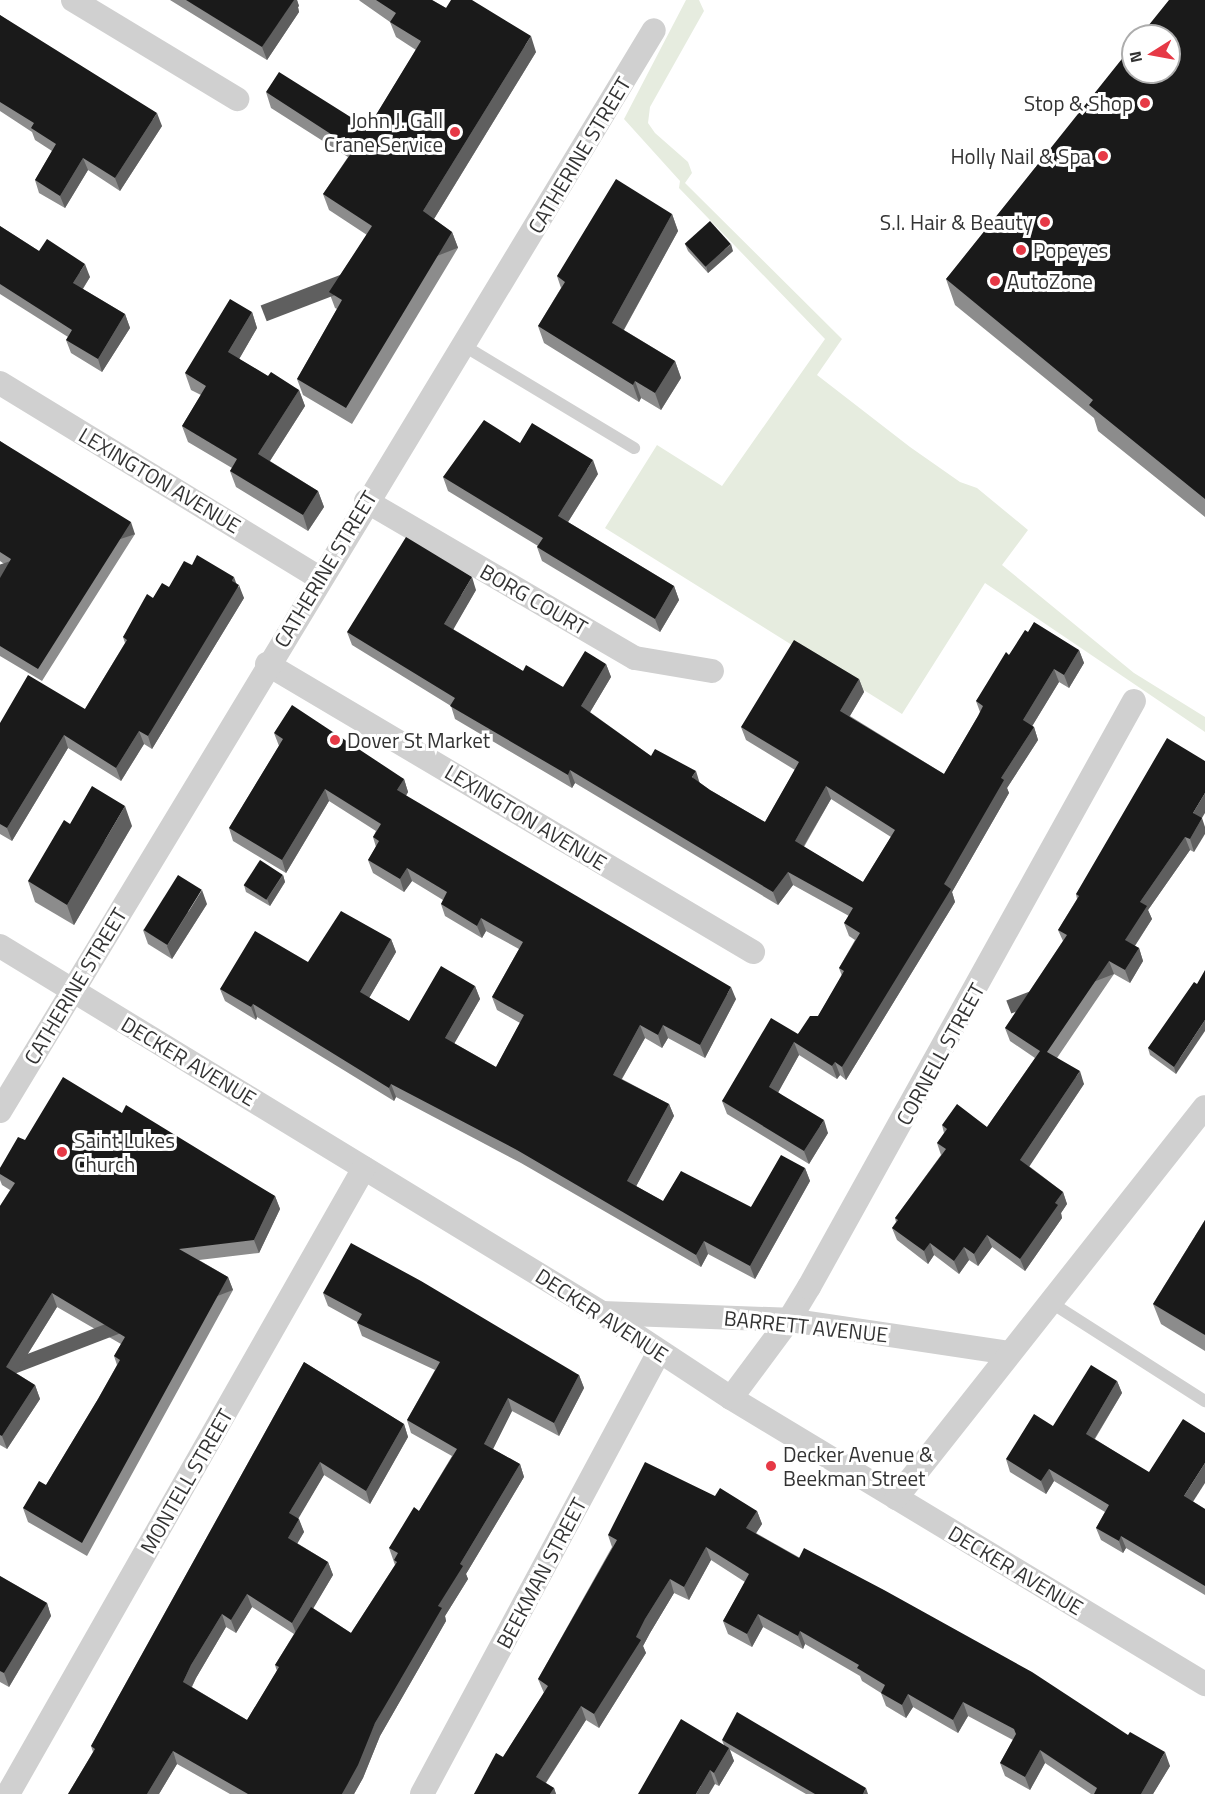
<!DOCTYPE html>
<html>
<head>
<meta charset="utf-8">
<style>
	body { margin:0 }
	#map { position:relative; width:1205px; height:1794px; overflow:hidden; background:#fff; font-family:"Titillium Web",sans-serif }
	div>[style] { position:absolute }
	.green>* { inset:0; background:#e6ecdf }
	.service>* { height:12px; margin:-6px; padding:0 6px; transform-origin:6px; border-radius:6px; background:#d0d0d0 }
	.minor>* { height:24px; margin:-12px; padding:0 12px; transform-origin:12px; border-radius:12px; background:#d0d0d0 }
	.wall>* { inset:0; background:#8c8c8c }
	.shaded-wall>* { inset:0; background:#5f5f5f; transform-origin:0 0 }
	.building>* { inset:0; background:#1a1a1a; transform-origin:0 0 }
	.dots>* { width:16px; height:16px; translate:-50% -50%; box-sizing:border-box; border:3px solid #fff; border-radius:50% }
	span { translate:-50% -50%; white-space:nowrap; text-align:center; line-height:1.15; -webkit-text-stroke:6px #fff; paint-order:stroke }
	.poi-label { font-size:21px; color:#333 }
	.right { translate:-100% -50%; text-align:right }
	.left { translate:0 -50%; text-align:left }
	.street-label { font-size:21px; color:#333 }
	.north { position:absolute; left:1121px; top:24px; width:60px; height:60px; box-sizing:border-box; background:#fff; border:2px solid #adadad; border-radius:50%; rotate:259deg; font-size:16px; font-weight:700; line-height:24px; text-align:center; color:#333 }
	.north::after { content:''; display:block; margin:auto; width:21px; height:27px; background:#e63946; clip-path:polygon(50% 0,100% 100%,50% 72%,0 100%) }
</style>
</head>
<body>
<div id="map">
	<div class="green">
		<i style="clip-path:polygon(686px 0,699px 0,704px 11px,650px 107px,648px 123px,655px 133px,688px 162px,692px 173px,685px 183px,842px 339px,817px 375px,910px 447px,960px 482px,977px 488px,1028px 530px,1002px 565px,1134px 673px,1205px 717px,1205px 732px,985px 583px,902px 714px,605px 528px,657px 445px,722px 486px,825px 339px,679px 188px,680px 181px,624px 119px)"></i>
	</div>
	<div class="service">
		<i style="left:461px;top:344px;width:202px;rotate:31deg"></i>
		<i style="left:1050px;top:1302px;width:184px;rotate:32.6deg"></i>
	</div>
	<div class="minor">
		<i style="left:73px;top:0;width:192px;rotate:31.1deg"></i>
		<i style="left:0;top:383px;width:375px;rotate:31.4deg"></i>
		<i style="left:366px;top:501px;width:311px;rotate:30.3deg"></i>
		<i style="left:635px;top:658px;width:78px;rotate:9.6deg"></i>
		<i style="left:267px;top:664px;width:565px;rotate:30.65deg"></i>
		<i style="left:0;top:946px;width:705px;rotate:31.37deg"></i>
		<i style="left:602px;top:1313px;width:154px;rotate:33.4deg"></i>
		<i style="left:731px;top:1398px;width:554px;rotate:31.11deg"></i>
		<i style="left:0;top:1111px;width:1263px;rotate:-58.83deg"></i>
		<i style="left:602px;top:1313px;width:187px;rotate:2.1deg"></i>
		<i style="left:789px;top:1320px;width:222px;rotate:8.5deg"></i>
		<i style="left:731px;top:1398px;width:97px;rotate:-53.4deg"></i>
		<i style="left:789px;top:1320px;width:39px;rotate:-59deg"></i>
		<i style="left:809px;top:1287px;width:670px;rotate:-60.99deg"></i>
		<i style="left:896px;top:1498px;width:498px;rotate:-51.7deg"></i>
		<i style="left:8px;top:1794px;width:720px;rotate:-60.37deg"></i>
		<i style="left:422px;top:1794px;width:502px;rotate:-61.8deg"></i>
	</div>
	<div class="wall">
		<i style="clip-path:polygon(170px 0,297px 0,299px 6px,298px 7px,299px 12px,267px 60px)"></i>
		<i style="clip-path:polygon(359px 0,432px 0,446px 8px,536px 52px,434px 219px,452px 232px,458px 248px,352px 424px,303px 395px,297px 379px,337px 309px,335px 308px,329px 292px,367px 235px,329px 210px,323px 194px,348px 157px,271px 108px,266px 92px,368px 128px,416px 50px,396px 37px,390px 22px,360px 1px)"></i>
		<i style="clip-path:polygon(1205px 0,1205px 517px,1098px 431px,1094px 418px,955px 305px,946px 279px)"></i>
		<i style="clip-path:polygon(0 15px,162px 126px,120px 191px,88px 170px,65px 208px,39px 193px,35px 180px,52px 151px,35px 140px,32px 132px,0 111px)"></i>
		<i style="clip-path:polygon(672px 214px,678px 231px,624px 330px,675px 361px,681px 378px,661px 410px,641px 398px,639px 402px,544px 343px,538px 326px,561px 288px,557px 276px)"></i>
		<i style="clip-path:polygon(0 226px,39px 251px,90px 277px,83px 289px,125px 314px,130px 328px,102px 372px,71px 353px,66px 340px,68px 337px,0 294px)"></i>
		<i style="clip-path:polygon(685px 244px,733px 251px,708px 273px,688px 251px)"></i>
		<i style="clip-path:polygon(252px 312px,257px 328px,239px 359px,268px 376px,299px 390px,305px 406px,270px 461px,318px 491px,324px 507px,308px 531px,236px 487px,230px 471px,232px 468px,188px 442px,182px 426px,201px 395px,191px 390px,185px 373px)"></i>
		<i style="clip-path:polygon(0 441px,135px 534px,42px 681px,0 656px,0 578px,7px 566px,0 561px)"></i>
		<i style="clip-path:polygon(520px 443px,598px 474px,568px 522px,674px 586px,679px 600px,660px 632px,542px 561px,537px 547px,538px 546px,448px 491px,443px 477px)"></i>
		<i style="clip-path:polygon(192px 565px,236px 583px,244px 598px,152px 749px,144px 744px,121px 781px,68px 748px,12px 841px,0 834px,0 723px,85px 709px,125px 643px,123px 637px,153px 598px,169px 587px)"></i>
		<i style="clip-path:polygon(evenodd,476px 590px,453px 629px,523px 671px,563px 687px,606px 664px,611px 677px,590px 712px,651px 756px,700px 783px,710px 790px,765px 822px,795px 770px,746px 740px,741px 727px,859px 679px,864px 692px,850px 716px,944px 774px,978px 716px,980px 712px,976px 701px,1009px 655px,1028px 632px,1079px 650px,1084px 663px,1069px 688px,1059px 682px,1032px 726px,1034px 727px,1038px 740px,1007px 788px,1009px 793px,952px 892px,955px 902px,846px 1080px,840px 1075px,837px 1079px,799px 1055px,778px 1092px,828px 1133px,809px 1164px,727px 1114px,722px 1101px,818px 1016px,842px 976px,839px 968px,855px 940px,849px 936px,844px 923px,849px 916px,793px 885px,778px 905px,575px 783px,572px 788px,455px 719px,451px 706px,352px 645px,347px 632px,476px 590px,831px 799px,891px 837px,863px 882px,804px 847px,831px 799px)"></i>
		<i style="clip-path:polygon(274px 733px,404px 779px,408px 792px,406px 796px,736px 999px,705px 1058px,668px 1038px,662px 1048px,645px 1038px,622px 1079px,669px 1104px,674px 1116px,636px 1186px,663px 1201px,751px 1207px,805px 1168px,810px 1181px,755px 1279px,708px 1254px,701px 1267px,521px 1163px,396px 1097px,394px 1101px,257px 1017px,256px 1020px,225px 1001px,220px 989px,308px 962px,391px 939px,396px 952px,369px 998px,409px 1021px,475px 986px,480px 999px,454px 1043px,496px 1067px,520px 1023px,497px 1010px,492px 997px,519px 949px,486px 931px,482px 938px,445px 916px,441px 904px,443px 900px,412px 881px,404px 892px,373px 873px,368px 860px,376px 847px,373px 837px,376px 831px,329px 801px,286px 873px,233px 841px,229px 828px,279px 746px)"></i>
		<i style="clip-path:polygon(1202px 818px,1194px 852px,1190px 850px,1148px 910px,1152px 919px,1135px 946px,1139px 948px,1143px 961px,1130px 983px,1114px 974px,1057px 1058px,1084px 1084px,1029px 1166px,1063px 1192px,1067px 1204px,1061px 1213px,1062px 1218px,1025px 1271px,992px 1247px,978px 1266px,969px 1260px,959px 1274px,934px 1255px,928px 1264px,897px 1240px,892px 1228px,896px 1222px,895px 1218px,941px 1155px,937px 1143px,944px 1133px,942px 1125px,987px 1127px,1035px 1058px,1010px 1041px,1005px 1028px,1063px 941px,1058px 930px,1077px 899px,1076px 894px)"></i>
		<i style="clip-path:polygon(132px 826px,74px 925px,35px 902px,28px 881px)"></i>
		<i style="clip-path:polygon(283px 875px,285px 882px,270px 906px,246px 892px,244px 885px)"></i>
		<i style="clip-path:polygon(207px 904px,172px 959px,148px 944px,143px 930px)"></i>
		<i style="clip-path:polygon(1197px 984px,1176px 1074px,1150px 1055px,1148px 1048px)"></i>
		<i style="clip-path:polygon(122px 1113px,275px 1196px,280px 1209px,259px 1253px,199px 1260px,228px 1277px,233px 1290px,87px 1556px,28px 1522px,23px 1508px,46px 1485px,98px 1399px,117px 1365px,114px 1356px,121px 1344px,57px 1307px,16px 1373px,35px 1385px,40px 1399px,7px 1449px,0 1445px,0 1206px,10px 1190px,2px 1185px,0 1180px,0 1168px,25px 1140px)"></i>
		<i style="clip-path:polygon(1205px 1220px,1205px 1351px,1161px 1324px,1153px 1304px)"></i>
		<i style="clip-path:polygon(evenodd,323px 1293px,579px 1375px,584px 1388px,559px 1436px,512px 1411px,493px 1449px,520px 1464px,524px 1477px,466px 1574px,468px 1579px,445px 1616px,446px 1621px,380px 1736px,363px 1778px,354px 1794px,230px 1794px,177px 1764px,159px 1794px,68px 1794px,93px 1752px,91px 1746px,304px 1362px,404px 1424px,408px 1437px,370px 1504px,324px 1475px,298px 1518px,304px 1532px,297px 1543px,328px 1562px,333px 1575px,313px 1608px,351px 1633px,395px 1565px,389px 1548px,419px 1511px,452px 1456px,411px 1433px,407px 1420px,435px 1370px,362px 1336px,357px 1322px,328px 1306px,323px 1293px,252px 1607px,294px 1634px,275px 1665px,277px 1671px,247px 1720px,192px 1687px,196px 1678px,226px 1627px,236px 1633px,252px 1607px)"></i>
		<i style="clip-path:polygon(1117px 1381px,1122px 1393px,1095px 1439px,1205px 1509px,1205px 1595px,1126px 1548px,1123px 1553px,1101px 1540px,1096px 1528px,1105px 1512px,1054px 1481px,1046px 1494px,1010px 1472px,1006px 1459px)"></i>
		<i style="clip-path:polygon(715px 1496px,757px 1511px,762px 1524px,756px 1533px,1170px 1766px,1153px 1794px,1091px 1794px,1045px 1763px,1030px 1790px,1005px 1776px,1000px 1763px,1013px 1740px,968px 1716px,958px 1733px,913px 1707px,906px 1718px,886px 1706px,881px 1693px,862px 1681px,860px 1676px,805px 1644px,803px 1649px,763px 1627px,752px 1647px,728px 1634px,723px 1621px,745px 1582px,711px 1560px,689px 1600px,674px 1593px,650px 1633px,643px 1646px,646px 1653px,599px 1728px,586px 1720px,546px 1783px,554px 1788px,556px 1794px,474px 1794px,503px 1757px,544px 1693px,538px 1679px,612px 1547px,608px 1535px)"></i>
		<i style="clip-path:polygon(0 1576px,47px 1603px,51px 1616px,9px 1687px,0 1682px)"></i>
		<i style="clip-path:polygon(722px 1740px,868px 1794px,806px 1794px,730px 1750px,734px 1761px,719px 1786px,715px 1784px,638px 1794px,724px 1745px)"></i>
	</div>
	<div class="shaded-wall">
		<i style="clip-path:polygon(292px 0,297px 0,299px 6px,298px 7px,299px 12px,267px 60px,262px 47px)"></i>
		<i style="clip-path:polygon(531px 36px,536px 52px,429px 227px,423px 211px)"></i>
		<i style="clip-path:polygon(157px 113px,162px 126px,120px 191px,115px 178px)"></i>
		<i style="clip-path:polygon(83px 158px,88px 170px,65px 208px,60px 196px)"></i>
		<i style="clip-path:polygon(672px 214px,678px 231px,618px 340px,612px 323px)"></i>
		<i style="left:452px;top:232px;width:17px;height:205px;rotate:69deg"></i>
		<i style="clip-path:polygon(731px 244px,733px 251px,708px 273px,706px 266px)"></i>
		<i style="clip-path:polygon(85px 264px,90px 277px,78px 296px,73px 283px)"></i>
		<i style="clip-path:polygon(252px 312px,257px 328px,234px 368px,228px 352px)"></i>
		<i style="clip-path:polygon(125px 314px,130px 328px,102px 372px,98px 359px)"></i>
		<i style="clip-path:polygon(675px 361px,681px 378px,661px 410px,655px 393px)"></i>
		<i style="clip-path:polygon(635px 381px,641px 398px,639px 402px,633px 385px)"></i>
		<i style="clip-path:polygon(299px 390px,305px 406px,264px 470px,258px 454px)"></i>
		<i style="clip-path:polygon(593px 460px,598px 474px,563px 530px,558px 516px)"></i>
		<i style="clip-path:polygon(318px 491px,324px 507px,308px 531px,303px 515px)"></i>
		<i style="left:131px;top:522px;width:13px;height:174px;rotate:72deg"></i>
		<i style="clip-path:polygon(234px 577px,238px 588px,239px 585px,244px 598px,152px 749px,148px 736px)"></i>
		<i style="clip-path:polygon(472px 577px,476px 590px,449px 637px,444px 624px)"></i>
		<i style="clip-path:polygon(674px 586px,679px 600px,660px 632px,655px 619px)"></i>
		<i style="clip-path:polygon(1079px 650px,1084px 663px,1069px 688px,1064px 675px)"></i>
		<i style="clip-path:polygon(606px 664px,611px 677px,586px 719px,581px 706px)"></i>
		<i style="clip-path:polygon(1054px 669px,1059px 682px,1028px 733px,1023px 720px)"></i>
		<i style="clip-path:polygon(859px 679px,864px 692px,845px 724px,840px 711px)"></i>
		<i style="clip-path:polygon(1034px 727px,1038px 740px,1007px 788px,1009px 793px,952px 892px,955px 902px,846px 1080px,842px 1067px,1001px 778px)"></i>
		<i style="clip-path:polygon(139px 731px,144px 744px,121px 781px,116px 768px)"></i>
		<i style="clip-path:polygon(64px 735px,68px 748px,12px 841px,7px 828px)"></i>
		<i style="clip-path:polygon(570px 770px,575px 783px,572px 788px,568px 775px)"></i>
		<i style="clip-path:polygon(696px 771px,700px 784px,692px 777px)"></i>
		<i style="clip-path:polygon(404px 779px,408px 792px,401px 803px,397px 790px)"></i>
		<i style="clip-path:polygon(826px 786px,831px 799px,799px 854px,795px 841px)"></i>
		<i style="clip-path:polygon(325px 789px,329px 801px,286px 873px,282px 860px)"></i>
		<i style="clip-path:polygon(1205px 793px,1205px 813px,1197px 826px,1193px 813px)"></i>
		<i style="clip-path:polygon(125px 806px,132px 826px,74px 925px,67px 905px)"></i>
		<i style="clip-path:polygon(1202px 818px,1205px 827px,1205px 834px,1194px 852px,1190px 839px)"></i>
		<i style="clip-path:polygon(1185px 837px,1190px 850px,1148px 910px,1152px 919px,1130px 953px,1125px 940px,1140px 902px)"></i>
		<i style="clip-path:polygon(407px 868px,412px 881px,404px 892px,400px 879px)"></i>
		<i style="clip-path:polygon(788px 872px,793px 885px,778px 905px,773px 892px)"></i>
		<i style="clip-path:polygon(283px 875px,285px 882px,270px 906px,267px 899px)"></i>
		<i style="clip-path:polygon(202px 890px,207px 904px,172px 959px,167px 946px)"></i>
		<i style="clip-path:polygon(481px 918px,486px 931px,482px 938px,477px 926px)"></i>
		<i style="clip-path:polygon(391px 939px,396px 952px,365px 1005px,360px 992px)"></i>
		<i style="clip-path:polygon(1139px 948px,1143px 961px,1130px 983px,1125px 970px)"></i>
		<i style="left:1109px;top:961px;width:14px;height:110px;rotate:69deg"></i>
		<i style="clip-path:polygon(475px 986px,480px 999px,450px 1051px,445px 1038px)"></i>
		<i style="clip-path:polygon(731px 987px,736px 999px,705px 1058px,700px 1045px)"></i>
		<i style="clip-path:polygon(253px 1004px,257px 1017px,256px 1020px,251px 1007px)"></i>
		<i style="clip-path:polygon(1205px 1020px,1205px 1031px,1176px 1074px,1174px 1067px)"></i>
		<i style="clip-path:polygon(640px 1025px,645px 1038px,617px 1087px,613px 1075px)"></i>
		<i style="clip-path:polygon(663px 1025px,668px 1038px,662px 1048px,658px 1035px)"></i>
		<i style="clip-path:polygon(794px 1042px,799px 1055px,774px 1100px,769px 1087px)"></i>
		<i style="clip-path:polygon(835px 1062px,840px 1075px,837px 1079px,832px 1066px)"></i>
		<i style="clip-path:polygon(1080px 1071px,1084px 1084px,1025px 1173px,1020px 1160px)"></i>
		<i style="clip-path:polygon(391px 1084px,396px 1097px,394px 1101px,389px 1088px)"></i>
		<i style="clip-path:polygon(669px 1104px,674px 1116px,632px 1194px,627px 1181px)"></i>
		<i style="clip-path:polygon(824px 1120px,828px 1133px,809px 1164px,804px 1151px)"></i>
		<i style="clip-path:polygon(805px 1168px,810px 1181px,755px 1279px,750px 1266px)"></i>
		<i style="clip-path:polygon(1063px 1192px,1067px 1204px,1061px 1213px,1062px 1218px,1025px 1271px,1020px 1259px,1055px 1203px)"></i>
		<i style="clip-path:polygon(275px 1196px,280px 1209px,259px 1253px,254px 1240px)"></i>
		<i style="clip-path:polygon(987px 1235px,992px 1247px,978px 1266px,974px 1254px)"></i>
		<i style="clip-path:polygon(704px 1241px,708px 1254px,701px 1267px,696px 1255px)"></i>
		<i style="clip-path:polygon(930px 1243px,934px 1255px,928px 1264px,924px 1251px)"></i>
		<i style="clip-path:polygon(964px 1247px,969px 1260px,959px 1274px,954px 1261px)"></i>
		<i style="left:228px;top:1277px;width:14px;height:303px;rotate:69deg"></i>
		<i style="clip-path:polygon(52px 1293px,57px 1307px,11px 1381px,6px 1367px)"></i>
		<i style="clip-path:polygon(579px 1375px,584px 1388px,559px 1436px,554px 1423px)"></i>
		<i style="clip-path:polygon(1117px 1381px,1122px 1393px,1090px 1446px,1086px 1434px)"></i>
		<i style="clip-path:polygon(35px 1385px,40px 1399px,7px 1449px,2px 1436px)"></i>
		<i style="clip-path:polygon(508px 1398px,512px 1411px,489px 1457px,484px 1444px)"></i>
		<i style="clip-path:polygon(404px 1424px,408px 1437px,370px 1504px,366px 1491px)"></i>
		<i style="clip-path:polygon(320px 1462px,324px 1475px,294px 1526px,289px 1513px)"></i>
		<i style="clip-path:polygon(1205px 1463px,1205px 1483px,1189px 1508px,1184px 1496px)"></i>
		<i style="clip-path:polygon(520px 1464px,524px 1477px,466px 1574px,468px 1579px,445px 1616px,446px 1621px,380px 1736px,363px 1778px,354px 1794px,342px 1794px,375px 1723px,438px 1606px,460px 1564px)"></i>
		<i style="clip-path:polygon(1049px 1469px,1054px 1481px,1046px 1494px,1041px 1481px)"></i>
		<i style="clip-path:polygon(757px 1511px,762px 1524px,751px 1541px,746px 1528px)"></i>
		<i style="clip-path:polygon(299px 1519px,304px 1532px,293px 1551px,288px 1538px)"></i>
		<i style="clip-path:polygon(1121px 1536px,1126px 1548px,1123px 1553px,1119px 1541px)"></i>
		<i style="clip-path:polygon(706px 1547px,711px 1560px,689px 1600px,684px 1587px)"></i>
		<i style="clip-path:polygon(328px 1562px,333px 1575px,297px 1636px,292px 1623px)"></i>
		<i style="clip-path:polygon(670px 1579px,674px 1593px,650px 1633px,643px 1646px,646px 1653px,599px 1728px,594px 1714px,636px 1637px,645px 1619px)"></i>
		<i style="clip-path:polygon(247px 1594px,252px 1607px,236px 1633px,231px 1620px)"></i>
		<i style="clip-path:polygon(47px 1603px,51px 1616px,9px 1687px,4px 1673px)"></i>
		<i style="clip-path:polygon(222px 1614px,226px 1627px,196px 1678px,188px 1694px,183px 1682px,191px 1665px)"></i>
		<i style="clip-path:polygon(758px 1614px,763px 1627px,752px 1647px,747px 1634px)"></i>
		<i style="clip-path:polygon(800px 1631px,805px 1644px,803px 1649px,798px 1636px)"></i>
		<i style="clip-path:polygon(908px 1694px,913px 1707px,906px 1718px,902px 1705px)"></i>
		<i style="clip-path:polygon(963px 1702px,968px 1716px,958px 1733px,953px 1720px)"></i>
		<i style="clip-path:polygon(581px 1706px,586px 1720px,541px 1790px,536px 1777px)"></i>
		<i style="clip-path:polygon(729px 1748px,734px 1761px,719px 1786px,714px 1773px)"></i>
		<i style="clip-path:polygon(1040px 1750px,1045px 1763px,1030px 1790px,1025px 1777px)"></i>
		<i style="clip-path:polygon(173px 1751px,177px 1764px,159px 1794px,147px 1794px)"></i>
		<i style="clip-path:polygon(1165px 1752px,1170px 1766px,1153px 1794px,1141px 1794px)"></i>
		<i style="clip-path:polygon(710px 1770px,715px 1784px,709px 1794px,696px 1794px)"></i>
		<i style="clip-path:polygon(554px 1788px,556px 1794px,550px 1794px)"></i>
		<i style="clip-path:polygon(866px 1788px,868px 1794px,863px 1794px)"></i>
	</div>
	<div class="building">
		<i style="clip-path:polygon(186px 0,294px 0,262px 47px)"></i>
		<i style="clip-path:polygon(376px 0,432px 0,446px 8px,451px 0,472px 0,531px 36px,423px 211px,452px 232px,346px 408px,297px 379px,342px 300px,329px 292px,372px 226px,323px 194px,354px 149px,266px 92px,279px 72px,368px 128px,421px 41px,390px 22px,396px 13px)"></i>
		<i style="clip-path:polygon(1169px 0,1205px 0,1205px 499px,1089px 405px,1093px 400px,946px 279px,1133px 45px,1133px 72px,1169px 72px,1169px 36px,1140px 36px)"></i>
		<i style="clip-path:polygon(0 15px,157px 113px,115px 178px,83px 158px,60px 196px,35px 180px,56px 144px,31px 128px,34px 123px,0 102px)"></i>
		<i style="clip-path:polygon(616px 179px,672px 214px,612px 323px,675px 361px,655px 393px,635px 381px,633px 385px,538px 326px,565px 282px,557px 276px)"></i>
		<i style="left:710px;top:221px;width:31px;height:34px;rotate:48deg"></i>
		<i style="clip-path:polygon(0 226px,39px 251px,47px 239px,85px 264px,73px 283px,125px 314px,98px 359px,66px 340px,72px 330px,0 284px)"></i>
		<i style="clip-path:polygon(230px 299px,252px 312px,228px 352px,268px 376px,271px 372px,299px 390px,258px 454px,318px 491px,303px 515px,230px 471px,237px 459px,182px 426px,206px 386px,185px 373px)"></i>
		<i style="clip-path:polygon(484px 420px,520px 443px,532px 423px,593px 460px,558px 516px,674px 586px,655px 619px,537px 547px,543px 538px,443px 477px)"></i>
		<i style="clip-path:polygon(0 441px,131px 522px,38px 669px,0 646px,0 578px,11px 559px,0 552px)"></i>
		<i style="clip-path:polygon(evenodd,406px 537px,472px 577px,444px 624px,523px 671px,526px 665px,563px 687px,585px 651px,606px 664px,581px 706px,651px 756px,655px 749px,696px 771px,692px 777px,710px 790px,765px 822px,799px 762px,741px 727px,794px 640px,859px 679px,840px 711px,944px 774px,978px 716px,983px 706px,976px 701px,1006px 652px,1009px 655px,1025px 630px,1028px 632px,1034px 622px,1079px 650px,1064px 675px,1054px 669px,1023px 720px,1034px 727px,1001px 778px,1004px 780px,944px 884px,951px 889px,842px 1067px,835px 1062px,832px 1066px,794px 1042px,769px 1087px,824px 1120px,804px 1151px,722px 1101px,771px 1018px,798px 1034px,810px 1016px,818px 1016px,844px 971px,839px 968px,860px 933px,844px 923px,853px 908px,788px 872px,773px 892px,570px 770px,568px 775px,450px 706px,455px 698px,347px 632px,406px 537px,826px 786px,895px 830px,863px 882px,795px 841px,826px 786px)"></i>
		<i style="clip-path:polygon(197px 555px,234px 577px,232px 581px,239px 585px,148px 736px,139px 731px,116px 768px,64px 735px,7px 828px,0 824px,0 723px,28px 675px,85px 709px,127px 640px,123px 637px,147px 594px,153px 598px,162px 583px,169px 587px,184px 561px,192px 565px)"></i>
		<i style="clip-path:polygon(292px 705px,404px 779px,397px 790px,731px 987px,700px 1045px,663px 1025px,658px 1035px,640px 1025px,613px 1075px,669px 1104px,627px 1181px,663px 1201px,681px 1171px,751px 1207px,781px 1155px,805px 1168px,750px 1266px,704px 1241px,696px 1255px,517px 1150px,391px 1084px,389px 1088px,253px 1004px,251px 1007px,220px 989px,255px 931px,308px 962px,341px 911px,391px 939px,360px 992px,409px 1021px,441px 966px,475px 986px,445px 1038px,496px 1067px,524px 1015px,492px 997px,523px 942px,481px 918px,477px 926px,441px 904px,447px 892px,407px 868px,400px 879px,368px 860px,379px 841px,373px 837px,381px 824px,325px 789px,282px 860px,229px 828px,283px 739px,274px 733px)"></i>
		<i style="clip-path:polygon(1167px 738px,1205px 761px,1205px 793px,1193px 813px,1202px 818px,1190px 839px,1185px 837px,1140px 902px,1147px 906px,1125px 940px,1139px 948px,1125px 970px,1109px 961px,1047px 1052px,1080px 1071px,1020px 1160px,1063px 1192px,1055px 1203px,1058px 1205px,1020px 1259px,987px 1235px,974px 1254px,964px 1247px,954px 1261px,930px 1243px,924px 1251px,892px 1228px,898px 1220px,895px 1218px,946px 1149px,937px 1143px,947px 1129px,942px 1125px,957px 1104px,987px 1127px,1040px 1051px,1005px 1028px,1067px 935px,1058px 930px,1079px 896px,1076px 894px)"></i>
		<i style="clip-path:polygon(92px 786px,125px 806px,67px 905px,28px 881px,64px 820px,70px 824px)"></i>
		<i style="left:260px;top:860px;width:27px;height:30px;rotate:33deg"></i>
		<i style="left:178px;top:875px;width:28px;height:65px;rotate:32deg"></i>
		<i style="clip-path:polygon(1205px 970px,1205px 1020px,1174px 1067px,1148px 1048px,1194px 982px,1197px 984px)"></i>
		<i style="clip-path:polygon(63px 1077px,122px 1113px,126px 1105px,275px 1196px,254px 1240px,179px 1249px,228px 1277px,82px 1543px,23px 1508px,39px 1481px,46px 1485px,98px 1399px,120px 1360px,114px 1356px,125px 1337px,52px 1293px,6px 1367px,35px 1385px,2px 1436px,0 1435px,0 1206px,15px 1183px,0 1174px,0 1168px,18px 1137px,25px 1140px)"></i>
		<i style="clip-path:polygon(1205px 1220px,1205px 1335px,1153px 1304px)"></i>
		<i style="clip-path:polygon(351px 1243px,421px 1281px,579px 1375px,554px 1423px,508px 1398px,484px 1444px,520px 1464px,460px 1564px,463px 1566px,438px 1606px,442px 1608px,375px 1723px,358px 1765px,342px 1794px,248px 1794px,173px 1751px,147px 1794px,68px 1794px,95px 1749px,91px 1746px,304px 1362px,404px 1424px,366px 1491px,320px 1462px,289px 1513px,299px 1519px,288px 1538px,328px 1562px,292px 1623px,247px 1594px,231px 1620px,222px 1614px,191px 1665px,183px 1682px,247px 1720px,279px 1667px,275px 1665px,311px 1607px,351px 1633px,397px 1562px,394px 1560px,398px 1553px,389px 1548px,414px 1507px,419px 1511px,457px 1449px,407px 1420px,440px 1362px,357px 1323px,362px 1314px,323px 1293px)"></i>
		<i style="clip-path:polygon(1091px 1365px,1117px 1381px,1086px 1434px,1149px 1472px,1183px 1419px,1205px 1433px,1205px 1463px,1184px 1496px,1205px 1509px,1205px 1586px,1121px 1536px,1119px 1541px,1096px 1528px,1109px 1505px,1049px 1469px,1041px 1481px,1006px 1459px,1034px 1414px,1053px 1426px)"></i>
		<i style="clip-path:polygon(645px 1462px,715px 1496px,720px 1488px,757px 1511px,746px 1528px,799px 1558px,804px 1548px,884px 1590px,1032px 1672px,1128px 1735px,1130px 1732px,1165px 1752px,1141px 1794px,1094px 1794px,1097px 1788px,1040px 1750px,1025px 1777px,1000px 1763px,1016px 1734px,1014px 1729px,963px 1702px,953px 1720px,908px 1694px,902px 1705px,881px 1693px,885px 1685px,857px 1668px,859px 1665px,800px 1631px,798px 1636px,758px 1614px,747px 1634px,723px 1621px,749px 1574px,706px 1547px,684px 1587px,670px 1579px,645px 1619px,636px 1637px,641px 1640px,594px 1714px,581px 1706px,536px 1777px,554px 1788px,550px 1794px,474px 1794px,496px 1753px,503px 1757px,548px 1686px,538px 1679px,617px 1540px,608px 1535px)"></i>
		<i style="clip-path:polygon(0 1576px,47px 1603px,4px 1673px,0 1671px)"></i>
		<i style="clip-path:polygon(737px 1712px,866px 1788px,863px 1794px,815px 1794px,722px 1740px)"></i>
		<i style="clip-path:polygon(681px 1719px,729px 1748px,714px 1773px,710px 1770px,696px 1794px,638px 1794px)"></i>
	</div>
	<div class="dots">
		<i style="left:1145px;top:103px;background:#e63946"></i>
		<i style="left:455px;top:132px;background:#e63946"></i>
		<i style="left:1103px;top:156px;background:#e63946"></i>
		<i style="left:1045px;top:222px;background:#e63946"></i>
		<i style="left:1021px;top:250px;background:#e63946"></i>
		<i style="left:995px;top:281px;background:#e63946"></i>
		<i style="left:335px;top:740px;background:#e63946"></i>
		<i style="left:62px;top:1152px;background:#e63946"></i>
		<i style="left:771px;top:1466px;background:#e63946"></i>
	</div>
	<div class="poi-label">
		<span class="right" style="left:1133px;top:103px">Stop &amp; Shop</span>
		<span class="right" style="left:443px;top:132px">John J. Gall<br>Crane Service</span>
		<span class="right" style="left:1091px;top:156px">Holly Nail &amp; Spa</span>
		<span class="right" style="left:1033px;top:222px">S.I. Hair &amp; Beauty</span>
		<span class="left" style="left:1033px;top:250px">Popeyes</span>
		<span class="left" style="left:1007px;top:281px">AutoZone</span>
		<span class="left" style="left:347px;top:740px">Dover St Market</span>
		<span class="left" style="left:74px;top:1152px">Saint Lukes<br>Church</span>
		<span class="left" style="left:783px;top:1466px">Decker Avenue &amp;<br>Beekman Street</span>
	</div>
	<div class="street-label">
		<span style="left:579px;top:155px;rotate:-59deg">CATHERINE STREET</span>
		<span style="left:160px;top:480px;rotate:31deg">LEXINGTON AVENUE</span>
		<span style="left:325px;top:569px;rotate:-59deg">CATHERINE STREET</span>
		<span style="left:534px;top:599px;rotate:30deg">BORG COURT</span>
		<span style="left:526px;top:817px;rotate:31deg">LEXINGTON AVENUE</span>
		<span style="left:75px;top:986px;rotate:-59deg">CATHERINE STREET</span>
		<span style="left:940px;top:1054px;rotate:-61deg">CORNELL STREET</span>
		<span style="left:189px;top:1061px;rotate:31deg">DECKER AVENUE</span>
		<span style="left:602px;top:1315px;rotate:33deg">DECKER AVENUE</span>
		<span style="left:806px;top:1326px;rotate:6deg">BARRETT AVENUE</span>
		<span style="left:186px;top:1481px;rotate:-60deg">MONTELL STREET</span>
		<span style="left:1016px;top:1570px;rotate:31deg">DECKER AVENUE</span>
		<span style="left:541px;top:1573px;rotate:-62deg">BEEKMAN STREET</span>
	</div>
	<div class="north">N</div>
</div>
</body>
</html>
